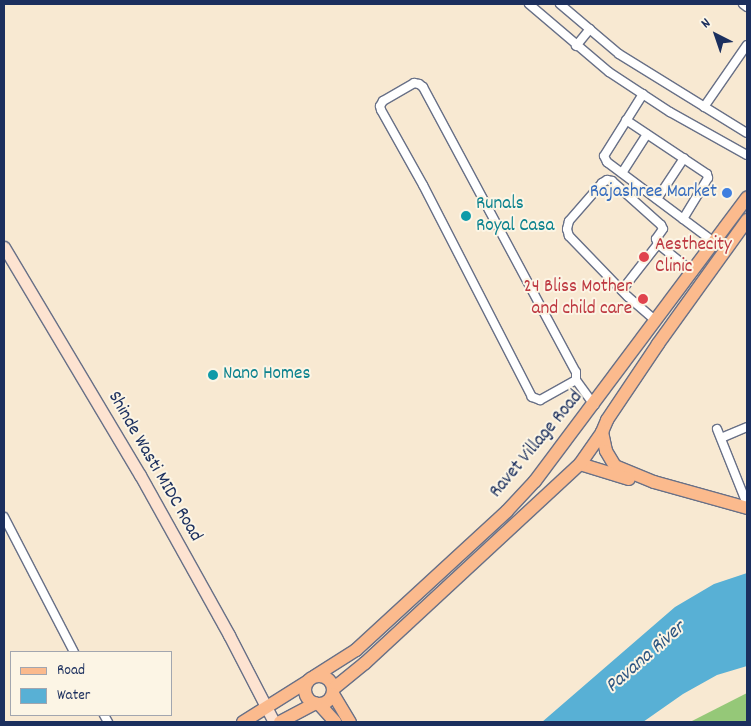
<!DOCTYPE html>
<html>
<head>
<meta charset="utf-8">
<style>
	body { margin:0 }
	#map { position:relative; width:751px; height:726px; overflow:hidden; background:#f8e9d2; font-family:Dekko,sans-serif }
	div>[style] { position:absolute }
	.green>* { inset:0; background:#95c878 }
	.water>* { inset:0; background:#58b0d5 }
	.roads { filter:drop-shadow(1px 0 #687087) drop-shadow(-1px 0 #687087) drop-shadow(0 1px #687087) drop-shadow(0 -1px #687087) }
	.street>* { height:8px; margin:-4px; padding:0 4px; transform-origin:4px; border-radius:4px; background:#fff }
	.secondary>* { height:11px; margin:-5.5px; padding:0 5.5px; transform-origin:5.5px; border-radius:5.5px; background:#fde3d1 }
	.primary>* { height:12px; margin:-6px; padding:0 6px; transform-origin:6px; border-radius:6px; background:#fbba8d }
	.primary>.ring { margin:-6px; padding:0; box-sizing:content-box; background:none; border:12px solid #fbba8d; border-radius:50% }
	.dots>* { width:14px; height:14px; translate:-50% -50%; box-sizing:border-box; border:2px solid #fcf5e5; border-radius:50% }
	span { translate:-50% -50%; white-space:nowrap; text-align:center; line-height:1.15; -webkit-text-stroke:4px #fcf5e5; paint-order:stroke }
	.shop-label { font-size:19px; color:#366cbe }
	.right { translate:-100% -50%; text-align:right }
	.culture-label { font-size:19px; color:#0d838f }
	.left { translate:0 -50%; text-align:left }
	.health-label { font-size:19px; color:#be3a42 }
	.street-label { font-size:19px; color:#1b2f5e }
	.water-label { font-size:20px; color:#2d5682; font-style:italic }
	.frame { position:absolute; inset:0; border:5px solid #1b2f5e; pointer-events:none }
	.legend { position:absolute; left:10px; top:651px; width:162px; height:65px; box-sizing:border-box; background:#fcf5e5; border:1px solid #a2a6af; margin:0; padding:6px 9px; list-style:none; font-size:15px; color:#1b2f5e }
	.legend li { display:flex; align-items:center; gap:10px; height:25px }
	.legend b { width:25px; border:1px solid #a2a6af }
	.north { position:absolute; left:691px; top:10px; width:50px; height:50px; -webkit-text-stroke:4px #fcf5e5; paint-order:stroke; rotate:319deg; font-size:14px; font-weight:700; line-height:20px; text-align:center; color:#1b2f5e }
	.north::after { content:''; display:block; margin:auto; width:18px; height:22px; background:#1b2f5e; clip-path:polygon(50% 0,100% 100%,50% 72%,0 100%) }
</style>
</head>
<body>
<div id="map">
	<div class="green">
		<i style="clip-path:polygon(747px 693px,747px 722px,690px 722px)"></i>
	</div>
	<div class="water">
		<i style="clip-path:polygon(747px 573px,747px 666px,717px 675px,683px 694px,643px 722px,542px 722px,675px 607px,714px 584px)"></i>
	</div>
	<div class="roads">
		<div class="street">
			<i style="left:529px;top:4px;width:105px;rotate:40.4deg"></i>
			<i style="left:609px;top:72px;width:73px;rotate:33.3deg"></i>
			<i style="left:670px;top:112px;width:88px;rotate:29.2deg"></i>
			<i style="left:560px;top:4px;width:77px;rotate:40.3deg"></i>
			<i style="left:619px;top:54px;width:150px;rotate:31.7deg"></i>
			<i style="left:743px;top:4px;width:5px;rotate:37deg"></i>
			<i style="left:576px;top:46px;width:22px;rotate:-51deg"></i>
			<i style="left:643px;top:94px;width:73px;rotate:122.2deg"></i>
			<i style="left:604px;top:156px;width:7px;rotate:63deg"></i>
			<i style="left:607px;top:162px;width:134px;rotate:36.8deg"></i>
			<i style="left:704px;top:107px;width:75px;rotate:-55.3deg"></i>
			<i style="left:626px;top:120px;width:97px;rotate:33.7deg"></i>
			<i style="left:707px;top:174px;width:4px;rotate:76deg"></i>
			<i style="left:708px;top:178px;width:48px;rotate:121.4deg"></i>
			<i style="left:622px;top:173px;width:46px;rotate:-57.3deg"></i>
			<i style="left:657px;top:199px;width:49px;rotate:-56.6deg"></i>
			<i style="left:622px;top:290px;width:58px;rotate:-52deg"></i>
			<i style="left:656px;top:321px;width:37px;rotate:-139deg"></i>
			<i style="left:628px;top:297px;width:85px;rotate:-134deg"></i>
			<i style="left:569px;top:236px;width:7px;rotate:-106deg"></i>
			<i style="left:567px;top:229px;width:8px;rotate:-76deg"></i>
			<i style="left:569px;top:221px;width:50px;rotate:-49deg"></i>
			<i style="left:602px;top:183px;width:6px;rotate:-31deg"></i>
			<i style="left:607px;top:180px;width:5px;rotate:11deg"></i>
			<i style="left:612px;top:181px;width:66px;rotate:41.9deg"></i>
			<i style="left:661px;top:225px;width:4px;rotate:63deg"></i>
			<i style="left:663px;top:229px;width:12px;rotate:125deg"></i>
			<i style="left:656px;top:239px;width:5px;rotate:68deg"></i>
			<i style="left:658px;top:244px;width:45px;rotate:38.7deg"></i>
			<i style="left:576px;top:380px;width:41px;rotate:150.9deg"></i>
			<i style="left:540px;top:400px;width:9px;rotate:-159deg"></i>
			<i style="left:532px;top:397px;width:238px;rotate:-117.2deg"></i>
			<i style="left:423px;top:185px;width:86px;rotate:-119.2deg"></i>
			<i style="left:381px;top:110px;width:4px;rotate:-104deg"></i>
			<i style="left:380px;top:106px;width:6px;rotate:-59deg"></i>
			<i style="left:383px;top:101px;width:36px;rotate:-30deg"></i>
			<i style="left:414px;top:83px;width:5px;rotate:11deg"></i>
			<i style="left:419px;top:84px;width:5px;rotate:37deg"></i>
			<i style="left:423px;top:87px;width:323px;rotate:61.8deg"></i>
			<i style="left:576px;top:372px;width:8px;rotate:90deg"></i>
			<i style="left:576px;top:380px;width:31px;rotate:54deg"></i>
			<i style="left:717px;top:429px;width:81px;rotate:68.2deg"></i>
			<i style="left:721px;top:438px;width:28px;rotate:-23deg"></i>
			<i style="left:4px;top:517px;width:152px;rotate:62.6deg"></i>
			<i style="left:104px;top:715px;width:8px;rotate:60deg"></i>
		</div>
		<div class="secondary">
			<i style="left:4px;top:247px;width:265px;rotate:59.2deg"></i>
			<i style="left:140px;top:475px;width:183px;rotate:60.9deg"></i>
			<i style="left:229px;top:635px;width:98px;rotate:62.7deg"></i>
		</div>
		<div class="primary">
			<i style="left:602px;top:432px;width:19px;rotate:78deg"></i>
			<i style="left:606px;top:451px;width:17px;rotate:59deg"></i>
			<i style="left:615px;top:466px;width:42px;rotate:22.3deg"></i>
			<i style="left:654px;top:482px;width:97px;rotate:15.6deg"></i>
			<i style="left:580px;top:464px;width:51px;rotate:17deg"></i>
			<i style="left:315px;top:676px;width:49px;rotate:-32.4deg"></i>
			<i style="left:356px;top:650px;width:205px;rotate:-42.6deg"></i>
			<i style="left:507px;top:511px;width:41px;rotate:-47deg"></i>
			<i style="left:535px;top:481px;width:354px;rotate:-53.2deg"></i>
			<i class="ring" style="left:305px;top:676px;width:16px;height:16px"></i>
			<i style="left:333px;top:689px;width:41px;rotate:-39.1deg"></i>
			<i style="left:365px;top:663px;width:293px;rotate:-42.8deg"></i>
			<i style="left:580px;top:464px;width:39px;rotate:-55deg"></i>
			<i style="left:602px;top:432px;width:13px;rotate:-67deg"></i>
			<i style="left:607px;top:420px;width:92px;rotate:-56.1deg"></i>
			<i style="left:658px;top:344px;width:153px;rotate:-54.3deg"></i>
			<i style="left:333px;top:694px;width:33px;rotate:59deg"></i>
			<i style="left:319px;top:704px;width:24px;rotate:48deg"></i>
			<i style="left:243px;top:722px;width:77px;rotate:-32.2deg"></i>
			<i style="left:280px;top:722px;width:40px;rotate:-28deg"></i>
		</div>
	</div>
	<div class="dots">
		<i style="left:727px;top:193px;background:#3f7fe0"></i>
		<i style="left:466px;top:216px;background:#0f9aa8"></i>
		<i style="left:644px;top:257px;background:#e0444e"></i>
		<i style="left:643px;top:299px;background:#e0444e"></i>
		<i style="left:213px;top:375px;background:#0f9aa8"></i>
	</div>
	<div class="shop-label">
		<span class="right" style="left:717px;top:193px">Rajashree Market</span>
	</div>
	<div class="culture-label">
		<span class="left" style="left:476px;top:216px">Runals<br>Royal Casa</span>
		<span class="left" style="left:223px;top:375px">Nano Homes</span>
	</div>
	<div class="health-label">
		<span class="left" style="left:655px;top:257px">Aesthecity<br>Clinic</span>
		<span class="right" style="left:632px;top:299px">24 Bliss Mother<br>and child care</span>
	</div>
	<div class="street-label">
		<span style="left:537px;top:445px;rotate:-50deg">Ravet Village Road</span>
		<span style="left:154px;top:467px;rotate:60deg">Shinde Wasti MIDC Road</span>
	</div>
	<div class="water-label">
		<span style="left:646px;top:658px;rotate:-41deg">Pavana River</span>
	</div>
	<div class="frame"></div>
	<ul class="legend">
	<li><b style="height:6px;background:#fbba8d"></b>Road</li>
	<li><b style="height:14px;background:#58b0d5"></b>Water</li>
	</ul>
	<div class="north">N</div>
</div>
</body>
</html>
